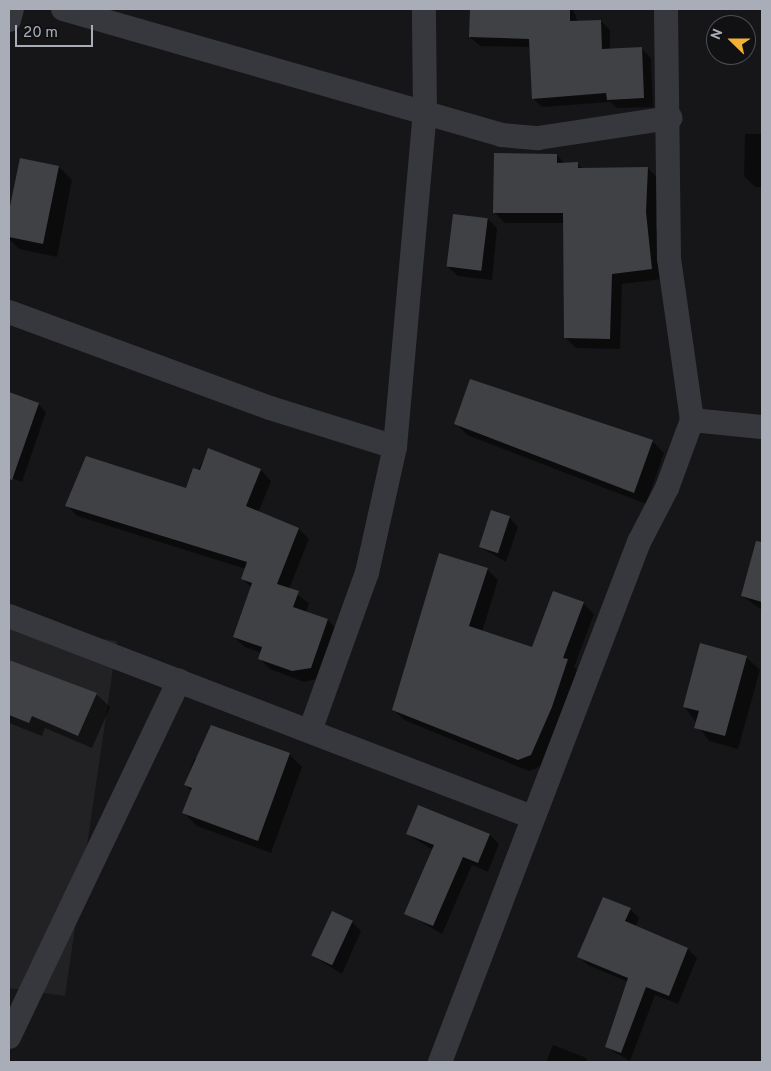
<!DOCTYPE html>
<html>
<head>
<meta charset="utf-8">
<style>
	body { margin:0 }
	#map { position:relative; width:771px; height:1071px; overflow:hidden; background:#161618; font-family:Overpass,sans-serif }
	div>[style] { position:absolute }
	.built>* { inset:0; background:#222225 }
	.shadow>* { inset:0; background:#0007 }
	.building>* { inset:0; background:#404145; transform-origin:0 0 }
	.minor>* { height:24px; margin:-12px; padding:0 12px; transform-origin:12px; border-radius:12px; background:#37383d }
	span { translate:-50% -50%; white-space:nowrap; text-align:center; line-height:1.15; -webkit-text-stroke:5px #111113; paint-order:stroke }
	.frame { position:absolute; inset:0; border:10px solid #a8adb8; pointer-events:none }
	.north { position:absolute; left:706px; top:15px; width:50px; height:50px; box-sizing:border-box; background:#111113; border:1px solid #4d4f55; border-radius:50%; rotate:292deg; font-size:14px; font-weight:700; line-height:20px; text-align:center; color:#a8adb8 }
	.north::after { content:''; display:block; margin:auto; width:18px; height:22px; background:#f2b134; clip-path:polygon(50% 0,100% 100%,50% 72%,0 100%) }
	.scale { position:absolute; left:15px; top:25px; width:78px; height:22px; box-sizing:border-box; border:2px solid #a8adb8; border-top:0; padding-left:6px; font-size:15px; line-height:18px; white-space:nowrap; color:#a8adb8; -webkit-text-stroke:4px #111113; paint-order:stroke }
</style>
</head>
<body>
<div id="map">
	<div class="built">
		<i style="clip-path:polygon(9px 626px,117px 641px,65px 996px,9px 988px)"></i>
	</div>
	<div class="shadow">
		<i style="clip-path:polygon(471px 9px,573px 9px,578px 22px,601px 21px,610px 30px,610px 50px,642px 49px,651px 58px,653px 107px,617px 108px,610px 102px,542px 107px,533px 98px,531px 47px,480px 46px,470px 37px)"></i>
		<i style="clip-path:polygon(745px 134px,762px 134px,762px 187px,755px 187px,744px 176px)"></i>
		<i style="clip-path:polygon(557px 155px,565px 164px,577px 163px,583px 169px,648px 168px,658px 179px,656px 224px,662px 279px,622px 284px,620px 349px,576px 348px,566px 338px,565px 223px,505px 223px,495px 213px)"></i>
		<i style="clip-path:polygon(21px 159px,59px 167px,72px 180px,57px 257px,19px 249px,9px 239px)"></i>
		<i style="clip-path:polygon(488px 219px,497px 228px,492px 280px,458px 276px,448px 267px)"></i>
		<i style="clip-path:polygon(9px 394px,38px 404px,46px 412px,22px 482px,9px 477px)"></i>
		<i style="clip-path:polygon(455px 423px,652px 441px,664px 453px,646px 504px,467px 435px)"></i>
		<i style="clip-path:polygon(209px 450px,261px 470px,271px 481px,258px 513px,299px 529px,309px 539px,289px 589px,309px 603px,306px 612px,328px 620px,338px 631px,321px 678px,304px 682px,270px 669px,260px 659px,262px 653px,245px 647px,234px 637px,252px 588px,243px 579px,246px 569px,77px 516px,67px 505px,187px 490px)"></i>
		<i style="clip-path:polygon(509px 517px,518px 527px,506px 562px,480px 547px)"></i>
		<i style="clip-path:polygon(754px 552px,762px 554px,762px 610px,742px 596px)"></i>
		<i style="clip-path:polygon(487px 569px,498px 580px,482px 632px,533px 649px,583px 603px,594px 614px,574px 667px,578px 671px,542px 766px,529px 771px,404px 720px,393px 709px)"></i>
		<i style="clip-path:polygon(746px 657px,760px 670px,738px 749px,709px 741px,684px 706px)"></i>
		<i style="clip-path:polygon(9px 661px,96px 694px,110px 707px,92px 748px,45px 728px,42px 736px,9px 723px)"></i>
		<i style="clip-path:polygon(289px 754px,302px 767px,271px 853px,197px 826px,184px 813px,192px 791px,185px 785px,194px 759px)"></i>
		<i style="clip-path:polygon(418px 806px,490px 835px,499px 844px,488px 872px,472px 865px,442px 934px,406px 913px,433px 850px,407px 834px)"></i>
		<i style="clip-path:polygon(630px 909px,639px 918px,635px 927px,688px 949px,697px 958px,678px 1004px,655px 995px,630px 1061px,606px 1047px,628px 982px,588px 965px,579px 957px)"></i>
		<i style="clip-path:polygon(352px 922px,361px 931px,342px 974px,313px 956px)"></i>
		<i style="clip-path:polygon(553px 1045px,584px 1057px,589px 1062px,546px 1062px)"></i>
	</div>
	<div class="building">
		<i style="clip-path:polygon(470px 9px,570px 9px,570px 21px,601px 20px,602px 49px,642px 47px,644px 98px,607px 100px,606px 93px,532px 99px,529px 39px,469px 37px)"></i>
		<i style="clip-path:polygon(494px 153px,557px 154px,557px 163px,578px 162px,578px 168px,648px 167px,646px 212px,652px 269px,612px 274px,610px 339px,564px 338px,563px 213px,493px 213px)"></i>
		<i style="clip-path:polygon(20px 158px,59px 166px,43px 244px,9px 237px,9px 211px)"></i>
		<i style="left:453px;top:214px;width:35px;height:53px;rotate:7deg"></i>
		<i style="clip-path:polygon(470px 379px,653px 440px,634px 493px,454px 424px)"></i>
		<i style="clip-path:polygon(9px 392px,39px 403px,12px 480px,9px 479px)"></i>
		<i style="clip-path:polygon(208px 448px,261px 469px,246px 506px,299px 528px,277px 584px,299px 591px,293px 607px,328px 619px,311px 668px,292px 671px,258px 659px,262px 647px,233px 637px,252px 583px,241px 579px,247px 562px,65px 506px,86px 456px,186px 488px,193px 468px,200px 470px)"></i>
		<i style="left:491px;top:510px;width:20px;height:39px;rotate:18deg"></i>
		<i style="clip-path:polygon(756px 541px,762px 542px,762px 602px,741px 596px)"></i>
		<i style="clip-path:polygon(439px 553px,488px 568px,469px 626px,532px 647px,553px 591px,584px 602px,563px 658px,568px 659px,552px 707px,531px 755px,518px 760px,392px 710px)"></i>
		<i style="clip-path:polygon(700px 643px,747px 656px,725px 736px,694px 728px,699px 711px,683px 707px)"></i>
		<i style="clip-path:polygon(9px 660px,97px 693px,78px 736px,32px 716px,29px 723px,9px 715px)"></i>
		<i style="clip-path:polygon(211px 725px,290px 753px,258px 841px,182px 813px,192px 788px,184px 785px)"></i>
		<i style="clip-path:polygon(418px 805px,490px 834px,478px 863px,463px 857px,433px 926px,404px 914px,434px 845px,406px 834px)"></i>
		<i style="clip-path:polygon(603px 897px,631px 908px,625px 921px,688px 948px,669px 996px,646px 987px,621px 1053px,605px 1047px,628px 978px,577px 957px)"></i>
		<i style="left:332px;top:911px;width:23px;height:49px;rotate:25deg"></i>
	</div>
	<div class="minor">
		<i style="left:63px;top:9px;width:456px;rotate:16deg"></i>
		<i style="left:501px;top:135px;width:37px;rotate:5deg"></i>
		<i style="left:538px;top:138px;width:134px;rotate:-8.6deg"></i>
		<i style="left:9px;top:20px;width:11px;rotate:-75deg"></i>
		<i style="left:9px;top:312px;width:278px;rotate:20.2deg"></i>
		<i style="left:270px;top:408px;width:131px;rotate:17.3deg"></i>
		<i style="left:692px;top:420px;width:70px;rotate:5.7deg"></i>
		<i style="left:9px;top:616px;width:560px;rotate:21.02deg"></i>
		<i style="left:310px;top:731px;width:168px;rotate:-70.2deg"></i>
		<i style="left:367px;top:573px;width:129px;rotate:-77.5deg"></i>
		<i style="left:395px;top:447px;width:335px;rotate:-84.9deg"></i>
		<i style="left:425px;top:113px;width:104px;rotate:-90.6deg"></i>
		<i style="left:9px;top:1037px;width:395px;rotate:-64.5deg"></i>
		<i style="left:440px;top:1062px;width:557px;rotate:-69.06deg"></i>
		<i style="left:639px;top:542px;width:61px;rotate:-62.6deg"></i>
		<i style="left:667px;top:488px;width:72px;rotate:-69.8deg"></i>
		<i style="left:692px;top:420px;width:164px;rotate:-98.1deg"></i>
		<i style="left:669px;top:258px;width:249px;rotate:-90.7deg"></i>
	</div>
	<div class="frame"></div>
	<div class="north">N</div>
	<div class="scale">20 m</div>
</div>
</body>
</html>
